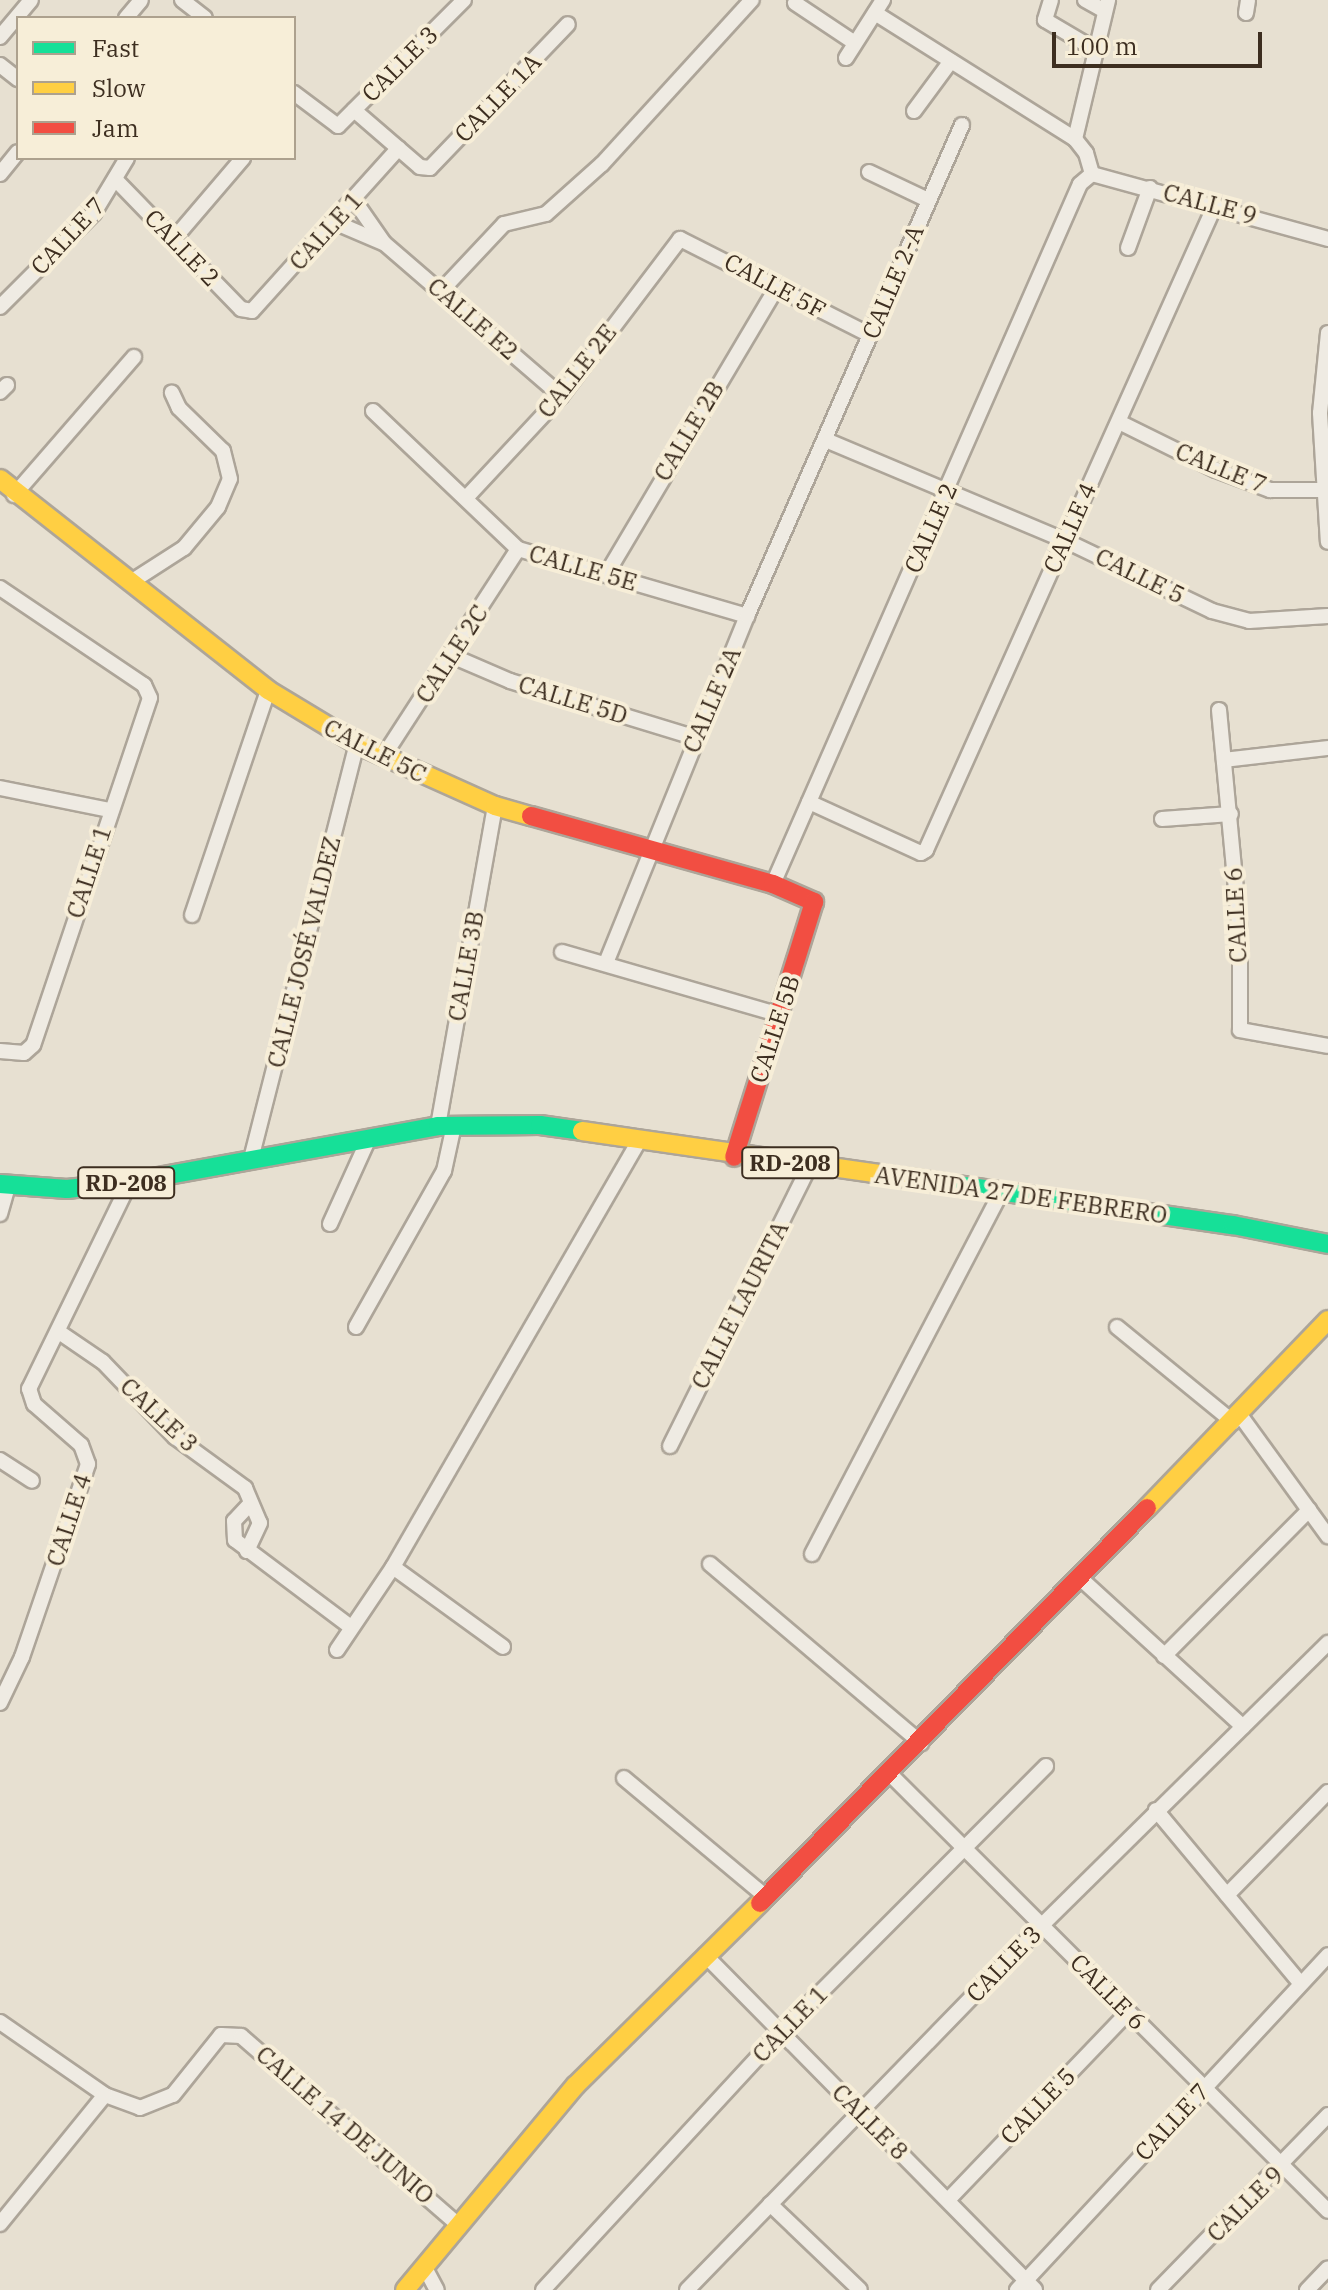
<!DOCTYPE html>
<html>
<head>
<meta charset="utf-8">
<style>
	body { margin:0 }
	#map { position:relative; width:1328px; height:2290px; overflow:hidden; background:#e7e0d1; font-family:"IBM Plex Serif",serif }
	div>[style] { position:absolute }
	.roads { filter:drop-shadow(2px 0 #ada599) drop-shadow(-2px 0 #ada599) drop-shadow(0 2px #ada599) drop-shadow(0 -2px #ada599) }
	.street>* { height:14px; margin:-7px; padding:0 7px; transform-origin:7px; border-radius:7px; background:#efebe3 }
	.fast>* { height:18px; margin:-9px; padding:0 9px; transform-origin:9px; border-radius:9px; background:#16e098 }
	.slow>* { height:18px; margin:-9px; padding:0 9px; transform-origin:9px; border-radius:9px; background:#ffcf43 }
	.jam>* { height:18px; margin:-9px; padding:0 9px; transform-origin:9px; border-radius:9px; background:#f24e42 }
	span { translate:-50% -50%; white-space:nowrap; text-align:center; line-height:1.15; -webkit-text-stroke:8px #f7eed8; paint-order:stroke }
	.shield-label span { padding:2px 6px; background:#f7eed8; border:2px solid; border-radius:6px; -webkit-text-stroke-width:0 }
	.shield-label { font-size:22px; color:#3d2e20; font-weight:700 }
	.street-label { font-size:24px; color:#3d2e20 }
	.legend { position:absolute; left:16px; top:16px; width:280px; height:144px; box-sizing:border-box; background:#f7eed8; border:2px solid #ada18e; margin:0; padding:10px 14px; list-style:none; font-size:24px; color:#3d2e20 }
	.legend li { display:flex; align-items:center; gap:16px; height:40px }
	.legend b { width:40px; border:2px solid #ada18e }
	.scale { position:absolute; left:1052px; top:32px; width:210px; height:36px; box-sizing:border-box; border:4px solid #3d2e20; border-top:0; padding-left:10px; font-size:24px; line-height:28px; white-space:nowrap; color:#3d2e20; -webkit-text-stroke:6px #f7eed8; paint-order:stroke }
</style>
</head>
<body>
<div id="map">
	<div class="roads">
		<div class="street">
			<i style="left:182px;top:0;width:29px;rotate:38deg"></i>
			<i style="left:1051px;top:0;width:21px;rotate:107deg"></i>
			<i style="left:1045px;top:20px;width:59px;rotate:30.5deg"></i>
			<i style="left:1085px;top:0;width:23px;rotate:29deg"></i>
			<i style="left:795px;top:3px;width:72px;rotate:33.7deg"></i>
			<i style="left:875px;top:13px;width:236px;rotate:32.2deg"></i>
			<i style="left:1075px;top:139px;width:18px;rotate:52deg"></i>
			<i style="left:1086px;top:153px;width:22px;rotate:74deg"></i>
			<i style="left:1246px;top:13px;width:13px;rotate:-81deg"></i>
			<i style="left:126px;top:18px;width:23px;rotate:-50deg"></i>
			<i style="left:0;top:37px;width:48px;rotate:-50deg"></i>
			<i style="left:846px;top:58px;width:69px;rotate:-57.5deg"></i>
			<i style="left:0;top:65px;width:23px;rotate:38deg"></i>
			<i style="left:294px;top:93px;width:55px;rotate:36.9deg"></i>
			<i style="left:338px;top:126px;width:178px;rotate:-45deg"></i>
			<i style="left:354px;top:110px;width:87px;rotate:40.8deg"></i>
			<i style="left:420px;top:167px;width:10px;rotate:6deg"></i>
			<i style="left:430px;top:168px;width:199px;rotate:-46.2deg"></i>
			<i style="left:914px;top:111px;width:62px;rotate:-53.5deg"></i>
			<i style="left:1075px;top:139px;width:143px;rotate:-76.6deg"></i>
			<i style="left:869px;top:172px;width:65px;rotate:25.4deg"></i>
			<i style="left:0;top:174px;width:28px;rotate:-51deg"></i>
			<i style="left:1092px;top:174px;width:245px;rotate:15.4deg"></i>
			<i style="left:115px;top:179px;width:181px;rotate:45.9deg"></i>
			<i style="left:241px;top:309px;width:11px;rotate:10deg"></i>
			<i style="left:252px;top:311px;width:219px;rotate:-48deg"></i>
			<i style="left:354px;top:200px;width:52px;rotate:55.1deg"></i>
			<i style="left:384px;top:243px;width:234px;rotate:40.8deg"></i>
			<i style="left:334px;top:222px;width:53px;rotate:23.2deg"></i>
			<i style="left:173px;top:240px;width:108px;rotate:-49.5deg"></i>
			<i style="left:1128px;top:248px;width:64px;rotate:-69.9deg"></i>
			<i style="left:441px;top:291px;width:92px;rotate:-46.8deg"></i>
			<i style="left:504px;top:224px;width:43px;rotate:-13.4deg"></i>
			<i style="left:546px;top:214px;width:75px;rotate:-41.8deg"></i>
			<i style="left:602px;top:164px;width:222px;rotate:-47.6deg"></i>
			<i style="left:0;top:307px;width:133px;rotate:-45deg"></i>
			<i style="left:94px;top:213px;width:64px;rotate:-59deg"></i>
			<i style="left:1328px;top:333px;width:80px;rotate:95.7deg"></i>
			<i style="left:1320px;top:413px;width:129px;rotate:86.5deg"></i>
			<i style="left:0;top:392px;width:10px;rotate:-45deg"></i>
			<i style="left:373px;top:411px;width:200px;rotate:43.6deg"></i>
			<i style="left:518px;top:549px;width:239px;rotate:16.3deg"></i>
			<i style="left:1119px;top:422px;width:108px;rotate:26.3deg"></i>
			<i style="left:1216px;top:470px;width:58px;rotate:20.3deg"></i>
			<i style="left:1270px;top:490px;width:58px"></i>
			<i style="left:828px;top:441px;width:256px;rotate:22.8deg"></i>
			<i style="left:1064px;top:540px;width:164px;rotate:25.6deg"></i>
			<i style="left:1212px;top:611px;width:38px;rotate:15deg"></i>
			<i style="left:1249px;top:621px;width:79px;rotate:-3.6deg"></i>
			<i style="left:14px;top:495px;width:183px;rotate:-49deg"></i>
			<i style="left:466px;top:498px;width:139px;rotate:-47deg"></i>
			<i style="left:561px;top:396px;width:197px;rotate:-52.8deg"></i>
			<i style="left:680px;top:239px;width:213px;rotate:26.8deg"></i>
			<i style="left:606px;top:575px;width:331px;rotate:-59.3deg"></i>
			<i style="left:131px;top:582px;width:63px;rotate:-32.7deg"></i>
			<i style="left:184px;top:548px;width:53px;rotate:-50.3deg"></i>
			<i style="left:218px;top:507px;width:30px;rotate:-67deg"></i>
			<i style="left:230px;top:479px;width:29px;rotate:-104deg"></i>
			<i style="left:223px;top:451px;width:62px;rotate:-135.7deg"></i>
			<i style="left:179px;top:408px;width:17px;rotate:-115deg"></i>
			<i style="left:0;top:588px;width:174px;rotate:34deg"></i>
			<i style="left:144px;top:685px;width:14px;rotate:65deg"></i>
			<i style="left:150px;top:698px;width:366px;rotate:108.6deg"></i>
			<i style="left:33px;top:1045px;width:12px;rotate:138deg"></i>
			<i style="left:24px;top:1053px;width:24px;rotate:-175deg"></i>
			<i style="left:452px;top:656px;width:63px;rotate:23.3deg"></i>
			<i style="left:510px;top:681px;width:195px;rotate:17deg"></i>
			<i style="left:1219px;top:710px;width:222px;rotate:84.6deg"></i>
			<i style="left:1240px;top:931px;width:99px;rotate:90deg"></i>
			<i style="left:1240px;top:1030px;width:89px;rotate:10.3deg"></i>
			<i style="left:383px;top:757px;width:248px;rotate:-57deg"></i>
			<i style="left:1224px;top:760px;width:105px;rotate:-6.6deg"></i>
			<i style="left:0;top:788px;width:111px;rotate:11.4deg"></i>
			<i style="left:809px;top:802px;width:123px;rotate:24.5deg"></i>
			<i style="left:921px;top:853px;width:6px;rotate:-31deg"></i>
			<i style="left:926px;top:850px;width:707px;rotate:-65.86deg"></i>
			<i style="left:1162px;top:819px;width:69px;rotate:-4.1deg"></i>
			<i style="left:773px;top:884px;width:764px;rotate:-66.32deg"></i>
			<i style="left:1080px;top:184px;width:16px;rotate:-40deg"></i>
			<i style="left:192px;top:915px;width:237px;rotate:-71.3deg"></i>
			<i style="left:562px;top:952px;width:227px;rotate:16.1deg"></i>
			<i style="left:606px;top:963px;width:375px;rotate:-67.9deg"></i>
			<i style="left:747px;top:616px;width:536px;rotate:-66.35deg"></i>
			<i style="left:438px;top:1126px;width:325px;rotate:-79.9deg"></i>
			<i style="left:251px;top:1159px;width:428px;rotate:-75.7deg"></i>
			<i style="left:0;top:1214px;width:29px;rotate:-74deg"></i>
			<i style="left:330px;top:1224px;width:94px;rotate:-65.6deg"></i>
			<i style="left:356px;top:1327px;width:179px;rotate:-60.6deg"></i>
			<i style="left:444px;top:1171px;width:47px;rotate:-77.7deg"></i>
			<i style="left:1117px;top:1327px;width:150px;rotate:39.3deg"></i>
			<i style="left:59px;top:1332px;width:53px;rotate:34.3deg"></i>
			<i style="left:103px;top:1362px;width:104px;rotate:46.2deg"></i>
			<i style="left:175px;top:1437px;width:87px;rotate:36.1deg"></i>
			<i style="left:245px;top:1488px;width:38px;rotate:67deg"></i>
			<i style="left:260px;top:1523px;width:31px;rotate:115deg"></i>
			<i style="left:1240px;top:1415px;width:150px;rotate:54deg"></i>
			<i style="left:670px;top:1446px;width:314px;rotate:-63.5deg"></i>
			<i style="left:0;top:1460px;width:38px;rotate:33deg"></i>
			<i style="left:250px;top:1504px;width:23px;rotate:133deg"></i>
			<i style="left:234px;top:1521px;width:19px;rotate:87deg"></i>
			<i style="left:235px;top:1540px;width:145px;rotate:36.9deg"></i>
			<i style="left:812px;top:1554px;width:406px;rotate:-62.4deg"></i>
			<i style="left:710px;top:1564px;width:277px;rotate:40.3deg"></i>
			<i style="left:393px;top:1567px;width:136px;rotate:36deg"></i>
			<i style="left:1079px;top:1577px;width:222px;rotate:42.4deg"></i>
			<i style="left:337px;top:1650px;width:100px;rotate:-56deg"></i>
			<i style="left:393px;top:1567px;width:490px;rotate:-60deg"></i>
			<i style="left:1164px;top:1656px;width:206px;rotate:-45.2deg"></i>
			<i style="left:0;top:1703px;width:51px;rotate:-64.4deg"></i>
			<i style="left:22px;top:1657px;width:204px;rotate:-71.1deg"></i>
			<i style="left:88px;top:1464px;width:20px;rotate:-110deg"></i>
			<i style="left:81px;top:1445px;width:62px;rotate:-138.9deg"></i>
			<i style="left:34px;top:1404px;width:16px;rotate:-108deg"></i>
			<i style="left:29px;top:1389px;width:230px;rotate:-64deg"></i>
			<i style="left:889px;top:1773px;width:620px;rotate:44.93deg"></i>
			<i style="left:624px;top:1778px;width:184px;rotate:39.9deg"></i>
			<i style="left:1156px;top:1810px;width:225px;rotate:50.2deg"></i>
			<i style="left:1227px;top:1895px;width:144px;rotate:-45.6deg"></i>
			<i style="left:705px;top:1955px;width:470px;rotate:45.4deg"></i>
			<i style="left:0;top:2022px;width:128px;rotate:34.8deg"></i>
			<i style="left:105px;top:2095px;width:37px;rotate:20deg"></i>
			<i style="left:140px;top:2108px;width:35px;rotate:-22deg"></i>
			<i style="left:173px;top:2095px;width:77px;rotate:-51.3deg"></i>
			<i style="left:221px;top:2035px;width:20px;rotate:3deg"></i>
			<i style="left:241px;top:2036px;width:286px;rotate:41deg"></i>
			<i style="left:948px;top:2200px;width:260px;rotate:-46.2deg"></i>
			<i style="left:770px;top:2204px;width:124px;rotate:43.7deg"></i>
			<i style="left:0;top:2224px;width:166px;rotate:-50.9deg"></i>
			<i style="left:424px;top:2266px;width:27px;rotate:62deg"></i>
			<i style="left:543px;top:2290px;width:350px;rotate:-47.3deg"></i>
			<i style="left:780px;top:2033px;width:377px;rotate:-45.1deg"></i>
			<i style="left:687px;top:2290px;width:509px;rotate:-45.8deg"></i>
			<i style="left:1042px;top:1925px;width:402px;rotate:-44.6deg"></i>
			<i style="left:1017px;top:2290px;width:457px;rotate:-47.1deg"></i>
			<i style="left:1158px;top:2290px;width:244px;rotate:-45.8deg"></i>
			<i style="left:1307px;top:2290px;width:30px;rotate:-46deg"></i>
		</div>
		<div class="fast">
			<i style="left:909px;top:1178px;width:327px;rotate:8.3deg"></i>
			<i style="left:1233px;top:1225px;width:97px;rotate:11.3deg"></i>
			<i style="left:0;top:1184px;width:67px;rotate:4.3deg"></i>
			<i style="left:67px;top:1189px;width:63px;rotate:-6.3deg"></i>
			<i style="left:130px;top:1182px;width:313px;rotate:-10.3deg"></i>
			<i style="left:438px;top:1126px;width:102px;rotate:-0.6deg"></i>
			<i style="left:540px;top:1125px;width:42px;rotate:8.1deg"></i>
		</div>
		<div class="slow">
			<i style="left:0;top:479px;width:341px;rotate:38.2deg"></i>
			<i style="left:268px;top:690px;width:104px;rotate:31.2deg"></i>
			<i style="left:357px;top:744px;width:151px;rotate:24.2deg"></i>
			<i style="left:495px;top:806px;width:37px;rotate:16deg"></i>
			<i style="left:582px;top:1131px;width:330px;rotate:8.2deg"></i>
			<i style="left:1147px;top:1508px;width:261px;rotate:-46.1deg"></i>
			<i style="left:405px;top:2290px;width:267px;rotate:-50.2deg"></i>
			<i style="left:576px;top:2085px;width:259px;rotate:-44.7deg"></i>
		</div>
		<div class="jam">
			<i style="left:531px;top:816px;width:251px;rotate:15.7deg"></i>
			<i style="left:773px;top:884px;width:45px;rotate:23.7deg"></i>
			<i style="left:814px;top:902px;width:267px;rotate:107.4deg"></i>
			<i style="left:760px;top:1903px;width:553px;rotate:-45.59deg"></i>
		</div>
	</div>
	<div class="shield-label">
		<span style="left:790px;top:1163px">RD-208</span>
		<span style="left:126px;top:1183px">RD-208</span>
	</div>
	<div class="street-label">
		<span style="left:400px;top:64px;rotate:-45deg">CALLE 3</span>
		<span style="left:498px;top:98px;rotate:-46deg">CALLE 1A</span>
		<span style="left:1210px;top:204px;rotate:15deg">CALLE 9</span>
		<span style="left:326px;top:231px;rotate:-48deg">CALLE 1</span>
		<span style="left:68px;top:236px;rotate:-47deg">CALLE 7</span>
		<span style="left:182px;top:248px;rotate:46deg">CALLE 2</span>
		<span style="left:893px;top:282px;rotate:-67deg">CALLE 2-A</span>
		<span style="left:775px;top:286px;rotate:28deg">CALLE 5F</span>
		<span style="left:473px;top:319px;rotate:41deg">CALLE E2</span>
		<span style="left:577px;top:371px;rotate:-52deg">CALLE 2E</span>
		<span style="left:689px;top:431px;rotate:-59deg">CALLE 2B</span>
		<span style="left:1221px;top:468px;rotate:22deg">CALLE 7</span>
		<span style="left:931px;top:528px;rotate:-66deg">CALLE 2</span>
		<span style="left:1070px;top:528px;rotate:-66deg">CALLE 4</span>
		<span style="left:583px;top:568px;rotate:16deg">CALLE 5E</span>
		<span style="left:1140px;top:576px;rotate:26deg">CALLE 5</span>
		<span style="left:452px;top:654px;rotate:-57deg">CALLE 2C</span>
		<span style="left:573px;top:700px;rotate:17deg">CALLE 5D</span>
		<span style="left:712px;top:700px;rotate:-67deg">CALLE 2A</span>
		<span style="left:375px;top:751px;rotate:27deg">CALLE 5C</span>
		<span style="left:89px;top:872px;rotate:-72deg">CALLE 1</span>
		<span style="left:1236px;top:915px;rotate:-93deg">CALLE 6</span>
		<span style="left:304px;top:952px;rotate:-76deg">CALLE JOSÉ VALDEZ</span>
		<span style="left:466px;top:966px;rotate:-80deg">CALLE 3B</span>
		<span style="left:775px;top:1029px;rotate:-72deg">CALLE 5B</span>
		<span style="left:1021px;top:1195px;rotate:8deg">AVENIDA 27 DE FEBRERO</span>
		<span style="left:740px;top:1305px;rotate:-63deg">CALLE LAURITA</span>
		<span style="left:159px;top:1415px;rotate:43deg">CALLE 3</span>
		<span style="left:69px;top:1520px;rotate:-72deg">CALLE 4</span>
		<span style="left:1004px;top:1964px;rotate:-46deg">CALLE 3</span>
		<span style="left:1108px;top:1992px;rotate:45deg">CALLE 6</span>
		<span style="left:790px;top:2024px;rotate:-46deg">CALLE 1</span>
		<span style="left:1038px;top:2106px;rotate:-46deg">CALLE 5</span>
		<span style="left:870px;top:2122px;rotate:45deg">CALLE 8</span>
		<span style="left:1172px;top:2122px;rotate:-47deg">CALLE 7</span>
		<span style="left:345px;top:2125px;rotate:41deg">CALLE 14 DE JUNIO</span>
		<span style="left:1245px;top:2204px;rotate:-45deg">CALLE 9</span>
	</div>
	<ul class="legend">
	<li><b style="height:10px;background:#16e098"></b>Fast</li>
	<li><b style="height:10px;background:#ffcf43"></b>Slow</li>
	<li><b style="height:10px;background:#f24e42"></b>Jam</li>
	</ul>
	<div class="scale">100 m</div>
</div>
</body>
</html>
